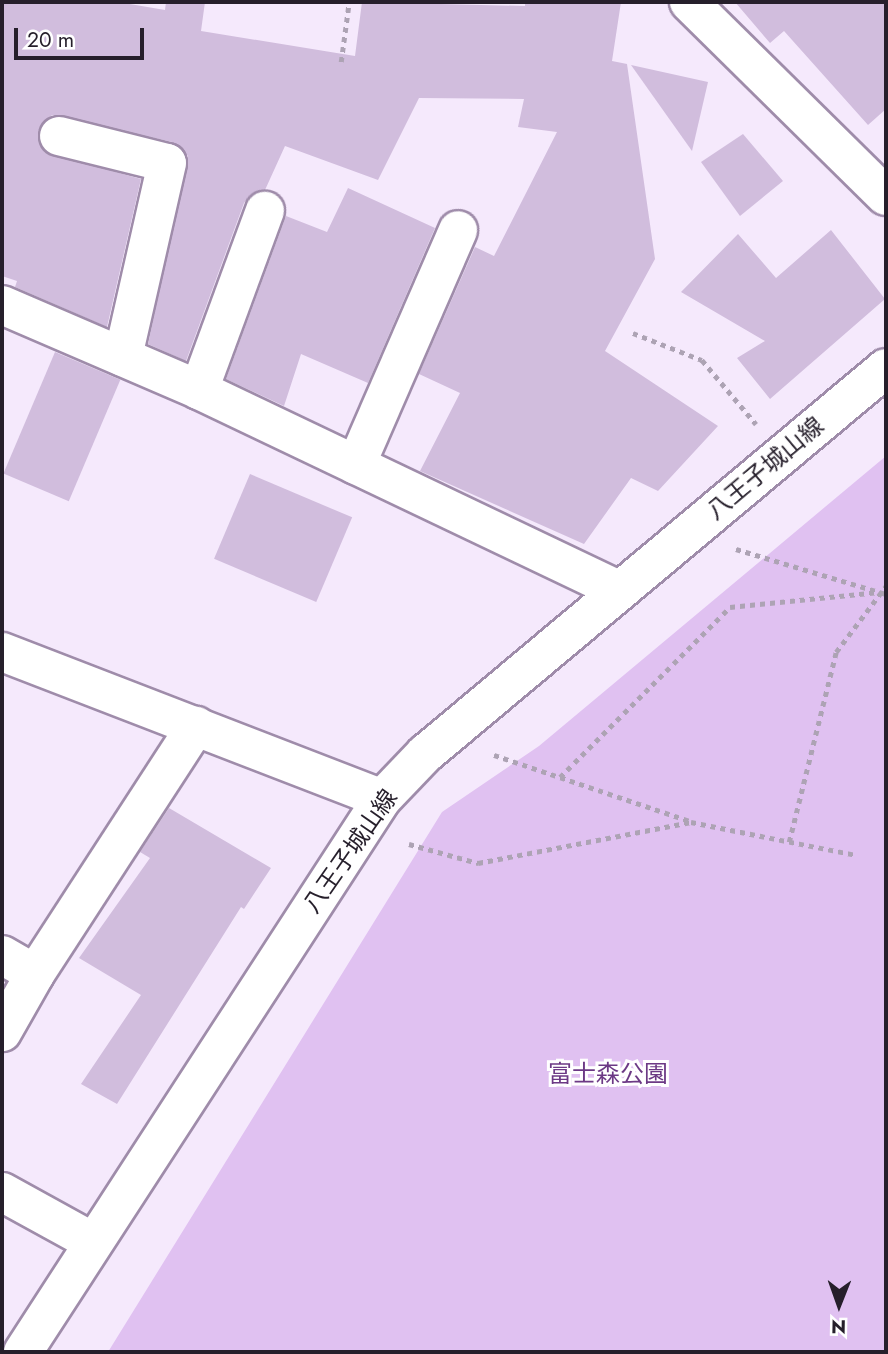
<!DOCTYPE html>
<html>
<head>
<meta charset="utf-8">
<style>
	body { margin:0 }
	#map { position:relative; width:888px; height:1354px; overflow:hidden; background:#f5e9fc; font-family:Jost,"Noto Sans JP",sans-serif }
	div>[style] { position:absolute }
	.green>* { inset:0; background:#e0c1f1 }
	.building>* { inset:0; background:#d1bddd; transform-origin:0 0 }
	.path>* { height:4.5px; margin-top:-2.25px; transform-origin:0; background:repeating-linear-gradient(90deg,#ada3b4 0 5px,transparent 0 10px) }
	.roads { filter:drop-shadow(2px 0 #9f8caa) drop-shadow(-2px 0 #9f8caa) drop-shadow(0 2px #9f8caa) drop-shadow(0 -2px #9f8caa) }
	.minor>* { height:38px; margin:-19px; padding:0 19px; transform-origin:19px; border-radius:19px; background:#fff }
	.major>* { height:38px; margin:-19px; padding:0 19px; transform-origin:19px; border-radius:19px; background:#fff }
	span { translate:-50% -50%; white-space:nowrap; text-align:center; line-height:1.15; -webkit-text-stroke:6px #fff; paint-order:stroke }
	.street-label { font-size:24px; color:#261f2b }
	.park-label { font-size:24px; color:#6c3985 }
	.frame { position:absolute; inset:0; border:4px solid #261f2b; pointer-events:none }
	.north { position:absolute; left:804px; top:1270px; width:70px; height:70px; -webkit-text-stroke:5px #fff; paint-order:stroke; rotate:181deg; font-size:19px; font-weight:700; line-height:28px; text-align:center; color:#261f2b }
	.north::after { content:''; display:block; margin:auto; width:24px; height:32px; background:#261f2b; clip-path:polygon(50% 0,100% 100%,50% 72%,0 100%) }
	.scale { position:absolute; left:14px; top:28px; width:130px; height:32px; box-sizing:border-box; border:4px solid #261f2b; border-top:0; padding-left:9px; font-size:21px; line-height:24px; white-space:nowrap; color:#261f2b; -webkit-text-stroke:5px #fff; paint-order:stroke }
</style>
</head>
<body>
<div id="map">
	<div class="green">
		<i style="clip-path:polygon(886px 456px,886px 1352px,108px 1352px,442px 812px,539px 746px)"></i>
	</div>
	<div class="building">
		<i style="clip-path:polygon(2px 2px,118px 2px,165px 10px,166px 2px,205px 2px,201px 31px,355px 56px,362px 2px,525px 6px,525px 2px,621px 2px,612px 61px,627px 64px,655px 259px,605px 351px,718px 426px,658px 491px,631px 478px,584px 544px,420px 471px,460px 393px,419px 374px,475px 247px,494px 256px,557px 132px,518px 127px,524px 99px,419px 98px,378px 180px,285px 146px,265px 190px,252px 194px,244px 203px,186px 361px,148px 344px,188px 156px,172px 142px,52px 115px,38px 131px,44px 152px,141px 179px,107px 327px,15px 287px,17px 281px,2px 276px)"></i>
		<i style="clip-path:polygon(735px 2px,886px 2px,886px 109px,868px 125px,784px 31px,770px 43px)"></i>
		<i style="clip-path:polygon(631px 65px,708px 82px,692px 151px)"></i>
		<i style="clip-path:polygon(743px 134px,783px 181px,740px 216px,701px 162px)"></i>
		<i style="clip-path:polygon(348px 188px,435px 228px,368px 383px,301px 354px,284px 406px,226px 379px,286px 216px,327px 232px)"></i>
		<i style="clip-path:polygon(831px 230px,885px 299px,770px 399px,737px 358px,765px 341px,681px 292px,738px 234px,776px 278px)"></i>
		<i style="left:55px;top:352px;width:71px;height:132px;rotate:23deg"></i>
		<i style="left:250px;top:474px;width:111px;height:92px;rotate:23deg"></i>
		<i style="clip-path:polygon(169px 808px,271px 868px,244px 909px,241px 907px,117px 1104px,81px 1084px,141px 995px,79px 958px,150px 858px,140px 852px)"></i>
	</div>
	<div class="path">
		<i style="left:341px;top:62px;width:61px;rotate:-82.4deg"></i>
		<i style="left:633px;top:333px;width:74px;rotate:21.4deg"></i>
		<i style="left:702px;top:360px;width:84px;rotate:49.8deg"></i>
		<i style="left:736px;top:549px;width:157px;rotate:16.7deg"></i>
		<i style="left:494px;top:755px;width:207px;rotate:18.6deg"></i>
		<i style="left:560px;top:777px;width:240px;rotate:-45deg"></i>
		<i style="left:730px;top:607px;width:150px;rotate:-5.7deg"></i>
		<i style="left:789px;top:842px;width:196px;rotate:-76.1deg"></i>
		<i style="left:836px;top:652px;width:83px;rotate:-52.9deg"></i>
		<i style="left:409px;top:844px;width:72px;rotate:15.4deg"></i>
		<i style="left:478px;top:863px;width:217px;rotate:-10.9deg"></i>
		<i style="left:691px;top:822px;width:168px;rotate:11.3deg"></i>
	</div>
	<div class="roads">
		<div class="minor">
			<i style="left:689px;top:2px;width:276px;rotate:44.6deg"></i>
			<i style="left:59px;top:136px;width:111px;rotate:14deg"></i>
			<i style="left:167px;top:163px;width:199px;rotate:102.8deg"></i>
			<i style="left:2px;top:305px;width:215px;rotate:23.3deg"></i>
			<i style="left:199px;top:390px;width:464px;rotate:25.5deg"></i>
			<i style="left:199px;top:390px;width:191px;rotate:-69.8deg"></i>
			<i style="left:356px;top:465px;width:256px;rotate:-66.5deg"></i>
			<i style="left:2px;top:652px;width:407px;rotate:21.1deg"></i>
			<i style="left:2px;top:955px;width:38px;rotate:30deg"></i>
			<i style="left:35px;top:974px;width:67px;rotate:119.6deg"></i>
			<i style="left:35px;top:974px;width:296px;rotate:-57deg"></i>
			<i style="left:2px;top:1192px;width:104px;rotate:28.8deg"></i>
		</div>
		<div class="major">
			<i style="left:23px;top:1352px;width:659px;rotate:-57.01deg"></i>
			<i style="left:382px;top:799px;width:62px;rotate:-46.3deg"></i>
			<i style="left:425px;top:754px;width:601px;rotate:-39.94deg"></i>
		</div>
	</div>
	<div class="street-label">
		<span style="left:765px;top:468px;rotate:-40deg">八王子城山線</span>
		<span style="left:350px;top:851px;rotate:-55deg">八王子城山線</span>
	</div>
	<div class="park-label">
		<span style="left:608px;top:1074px">富士森公園</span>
	</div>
	<div class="frame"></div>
	<div class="north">N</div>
	<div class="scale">20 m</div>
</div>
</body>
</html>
